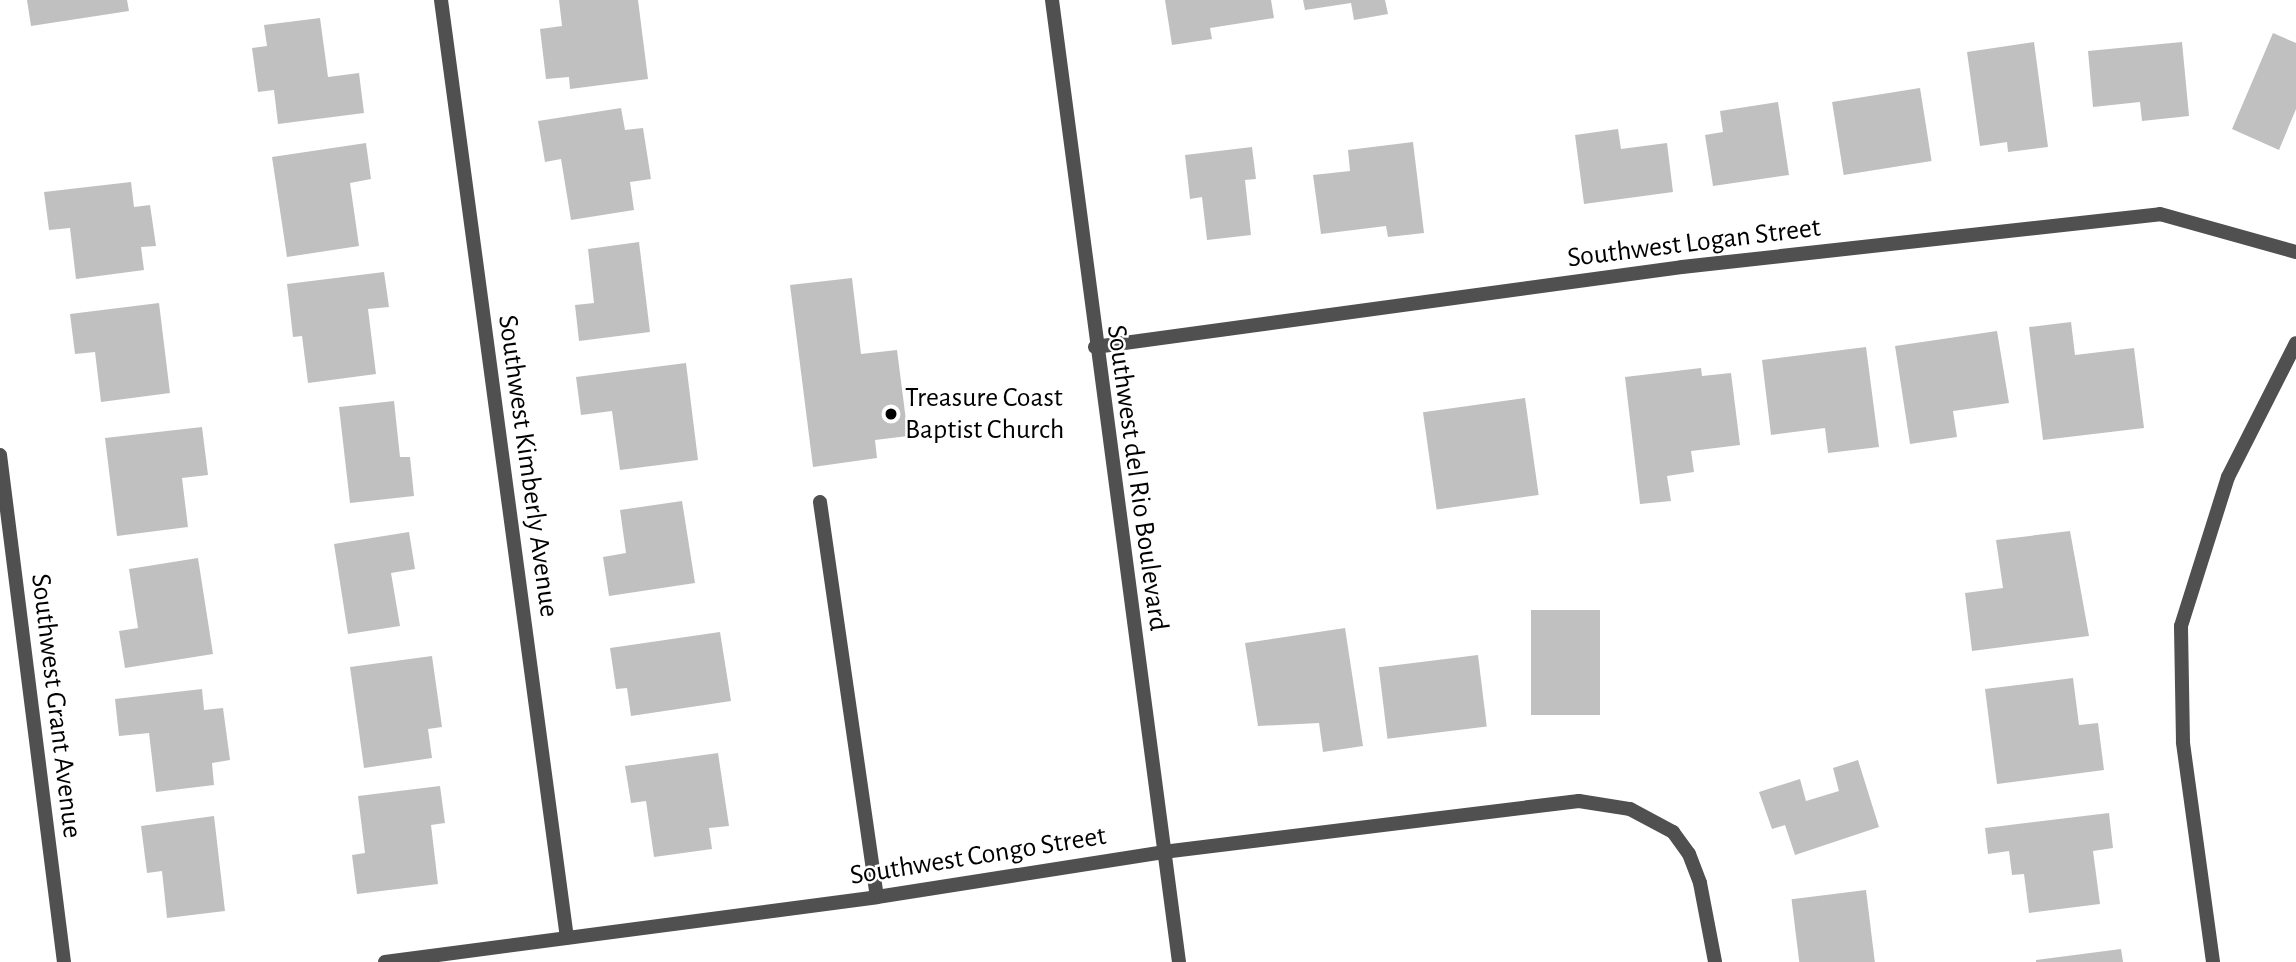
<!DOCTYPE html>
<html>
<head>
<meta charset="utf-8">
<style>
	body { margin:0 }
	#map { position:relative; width:2296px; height:962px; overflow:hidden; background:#fff; font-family:"Alegreya Sans",sans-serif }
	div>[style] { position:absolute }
	.building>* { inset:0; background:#c0c0c0; transform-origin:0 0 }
	.service>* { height:14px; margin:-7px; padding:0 7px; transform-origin:7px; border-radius:7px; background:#505050 }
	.minor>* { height:14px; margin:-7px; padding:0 7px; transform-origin:7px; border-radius:7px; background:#505050 }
	.tertiary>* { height:14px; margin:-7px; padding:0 7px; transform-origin:7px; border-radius:7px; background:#505050 }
	.dots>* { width:19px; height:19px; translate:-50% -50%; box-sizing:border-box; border:4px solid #fff; border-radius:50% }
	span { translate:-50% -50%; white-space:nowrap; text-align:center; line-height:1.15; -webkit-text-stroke:5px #fff; paint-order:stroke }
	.street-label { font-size:28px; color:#000 }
	.poi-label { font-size:28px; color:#000 }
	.left { translate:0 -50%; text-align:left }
</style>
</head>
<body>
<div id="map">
	<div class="building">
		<i style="clip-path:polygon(27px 0,127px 0,129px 11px,31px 26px)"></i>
		<i style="clip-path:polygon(559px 0,638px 0,648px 79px,570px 89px,569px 77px,546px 79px,540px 29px,562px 26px)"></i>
		<i style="clip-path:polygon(1165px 0,1271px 0,1274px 18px,1210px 28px,1212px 39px,1172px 45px)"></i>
		<i style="clip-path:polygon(1303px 0,1385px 0,1388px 14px,1354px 20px,1351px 3px,1305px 10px)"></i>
		<i style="clip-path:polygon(320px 18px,328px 77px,359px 73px,364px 113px,278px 124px,274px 90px,258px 92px,252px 48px,267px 46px,264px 25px)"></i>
		<i style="clip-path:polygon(2273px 33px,2296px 43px,2296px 109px,2279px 150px,2232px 129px)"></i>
		<i style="clip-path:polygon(2034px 42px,2048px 147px,2008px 152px,2007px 142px,1980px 146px,1967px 52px)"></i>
		<i style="clip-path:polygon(2182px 42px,2189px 116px,2142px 121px,2140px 102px,2093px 107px,2088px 51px)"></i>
		<i style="left:1920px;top:88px;width:74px;height:89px;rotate:81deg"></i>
		<i style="clip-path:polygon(1778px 102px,1789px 175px,1713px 186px,1705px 135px,1723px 132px,1720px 111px)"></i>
		<i style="clip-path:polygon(621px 108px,625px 130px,643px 128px,651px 179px,630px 182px,634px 210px,571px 220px,561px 159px,545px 162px,538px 121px)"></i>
		<i style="clip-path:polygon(1618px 129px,1621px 149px,1667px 143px,1673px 192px,1584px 204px,1575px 135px)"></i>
		<i style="clip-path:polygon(1413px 142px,1424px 233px,1388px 237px,1386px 226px,1321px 234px,1313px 175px,1350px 171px,1348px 150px)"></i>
		<i style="clip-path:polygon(366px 143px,371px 179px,350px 183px,359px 246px,287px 257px,272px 157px)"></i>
		<i style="clip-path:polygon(1252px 147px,1256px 179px,1245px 180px,1251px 235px,1207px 240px,1202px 197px,1190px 199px,1185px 155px)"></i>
		<i style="clip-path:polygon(131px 182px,134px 207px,150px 205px,156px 246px,141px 247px,144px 270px,76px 279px,70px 228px,49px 230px,44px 192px)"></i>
		<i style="clip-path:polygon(639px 242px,650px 332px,579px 341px,575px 305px,594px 303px,588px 249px)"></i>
		<i style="clip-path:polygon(384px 272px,389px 307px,368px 309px,376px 374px,308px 383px,302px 336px,293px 337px,287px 284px)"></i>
		<i style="clip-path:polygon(852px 278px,861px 354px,897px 350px,908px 436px,875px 440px,877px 458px,813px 467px,790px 285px)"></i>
		<i style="clip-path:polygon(159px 303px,170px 393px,101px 402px,95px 352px,75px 354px,70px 314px)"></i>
		<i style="clip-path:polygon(2071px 322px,2075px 355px,2134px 348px,2144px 428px,2043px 440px,2029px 327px)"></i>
		<i style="clip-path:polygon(1997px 331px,2009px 403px,1953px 411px,1957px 437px,1910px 444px,1895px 346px)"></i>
		<i style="clip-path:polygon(1866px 347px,1879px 447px,1828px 453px,1825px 428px,1771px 435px,1762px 360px)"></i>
		<i style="clip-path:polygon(686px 363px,698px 460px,620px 470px,612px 411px,581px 415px,576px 377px)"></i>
		<i style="clip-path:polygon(1701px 368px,1702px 376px,1731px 373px,1740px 445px,1691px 451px,1694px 472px,1667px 476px,1671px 501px,1640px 504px,1625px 377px)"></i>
		<i style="left:1525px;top:398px;width:98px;height:103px;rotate:82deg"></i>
		<i style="clip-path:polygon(394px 401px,400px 457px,410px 457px,414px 496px,350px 503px,339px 407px)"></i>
		<i style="clip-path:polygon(202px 427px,208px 475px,182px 478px,188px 527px,117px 536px,105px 438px)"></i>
		<i style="clip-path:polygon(682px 501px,695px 583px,609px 596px,603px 557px,626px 553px,620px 510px)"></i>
		<i style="clip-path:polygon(2070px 531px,2089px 636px,1972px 651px,1965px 593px,2003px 588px,1996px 540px)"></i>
		<i style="clip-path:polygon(409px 532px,415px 569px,391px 573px,400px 626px,348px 634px,334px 544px)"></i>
		<i style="clip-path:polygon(198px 558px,213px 654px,125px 668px,119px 631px,138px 628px,129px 569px)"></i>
		<i style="left:1600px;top:610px;width:105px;height:69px;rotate:90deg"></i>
		<i style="clip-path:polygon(1345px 628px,1363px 746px,1323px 752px,1319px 723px,1258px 726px,1245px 643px)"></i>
		<i style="clip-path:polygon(720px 632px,731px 701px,631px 716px,627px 688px,616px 689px,610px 648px)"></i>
		<i style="left:1478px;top:655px;width:72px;height:100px;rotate:83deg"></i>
		<i style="clip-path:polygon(432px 656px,442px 727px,428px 729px,432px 758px,364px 768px,350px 667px)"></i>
		<i style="clip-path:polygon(2073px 678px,2079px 725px,2098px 723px,2104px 770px,1997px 784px,1985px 689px)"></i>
		<i style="clip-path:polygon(202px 689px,204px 710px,223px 708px,230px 760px,212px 763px,214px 785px,156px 792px,149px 733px,119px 736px,115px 699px)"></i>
		<i style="clip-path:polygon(718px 753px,729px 826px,709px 828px,712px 849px,654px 857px,646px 801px,631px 803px,625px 766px)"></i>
		<i style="clip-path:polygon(1858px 760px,1879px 827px,1795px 855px,1785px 825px,1772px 829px,1759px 792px,1800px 779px,1806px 801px,1839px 791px,1833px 768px)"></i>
		<i style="clip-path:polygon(440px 786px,445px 823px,431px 825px,438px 884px,357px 894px,352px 855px,365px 853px,358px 796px)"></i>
		<i style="clip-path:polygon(2109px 813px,2113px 848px,2093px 851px,2100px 904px,2029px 913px,2024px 874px,2012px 875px,2009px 851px,1988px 854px,1985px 828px)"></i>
		<i style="clip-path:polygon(214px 816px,225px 911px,167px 918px,162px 871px,147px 873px,141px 826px)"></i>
		<i style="left:1866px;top:890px;width:73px;height:75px;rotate:83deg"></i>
		<i style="clip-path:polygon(2121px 949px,2123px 962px,2036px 962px,2036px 960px)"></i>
	</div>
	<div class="service">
		<i style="left:820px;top:502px;width:399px;rotate:81.8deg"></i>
	</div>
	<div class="minor">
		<i style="left:441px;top:0;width:946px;rotate:82.35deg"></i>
		<i style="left:1095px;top:347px;width:592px;rotate:-7.76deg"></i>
		<i style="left:1682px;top:267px;width:481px;rotate:-6.3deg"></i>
		<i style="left:2160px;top:214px;width:141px;rotate:15.6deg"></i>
		<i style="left:0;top:455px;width:511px;rotate:82.81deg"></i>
		<i style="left:385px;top:962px;width:496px;rotate:-7.5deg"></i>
		<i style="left:877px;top:897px;width:290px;rotate:-8.9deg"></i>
		<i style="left:1163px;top:852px;width:419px;rotate:-7deg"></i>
		<i style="left:1579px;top:801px;width:52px;rotate:8.9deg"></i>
		<i style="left:1630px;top:809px;width:49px;rotate:28.1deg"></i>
		<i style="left:1673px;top:832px;width:27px;rotate:54deg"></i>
		<i style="left:1689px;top:854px;width:31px;rotate:69deg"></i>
		<i style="left:1700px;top:883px;width:80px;rotate:79.2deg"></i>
		<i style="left:2213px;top:962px;width:222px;rotate:-97.8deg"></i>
		<i style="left:2183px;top:742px;width:116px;rotate:-91deg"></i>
		<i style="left:2181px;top:626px;width:156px;rotate:-72.5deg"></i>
		<i style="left:2228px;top:477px;width:150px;rotate:-63.1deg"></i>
	</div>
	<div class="tertiary">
		<i style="left:1052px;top:0;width:970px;rotate:82.48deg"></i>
	</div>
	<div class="dots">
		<i style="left:891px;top:414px;background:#000"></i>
	</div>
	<div class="street-label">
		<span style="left:1694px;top:243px;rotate:-7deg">Southwest Logan Street</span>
		<span style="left:528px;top:466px;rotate:82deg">Southwest Kimberly Avenue</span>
		<span style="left:1137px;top:478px;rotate:82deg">Southwest del Rio Boulevard</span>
		<span style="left:56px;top:706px;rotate:83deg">Southwest Grant Avenue</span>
		<span style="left:978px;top:856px;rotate:-9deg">Southwest Congo Street</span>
	</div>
	<div class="poi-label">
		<span class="left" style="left:905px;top:414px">Treasure Coast<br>Baptist Church</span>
	</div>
</div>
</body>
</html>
